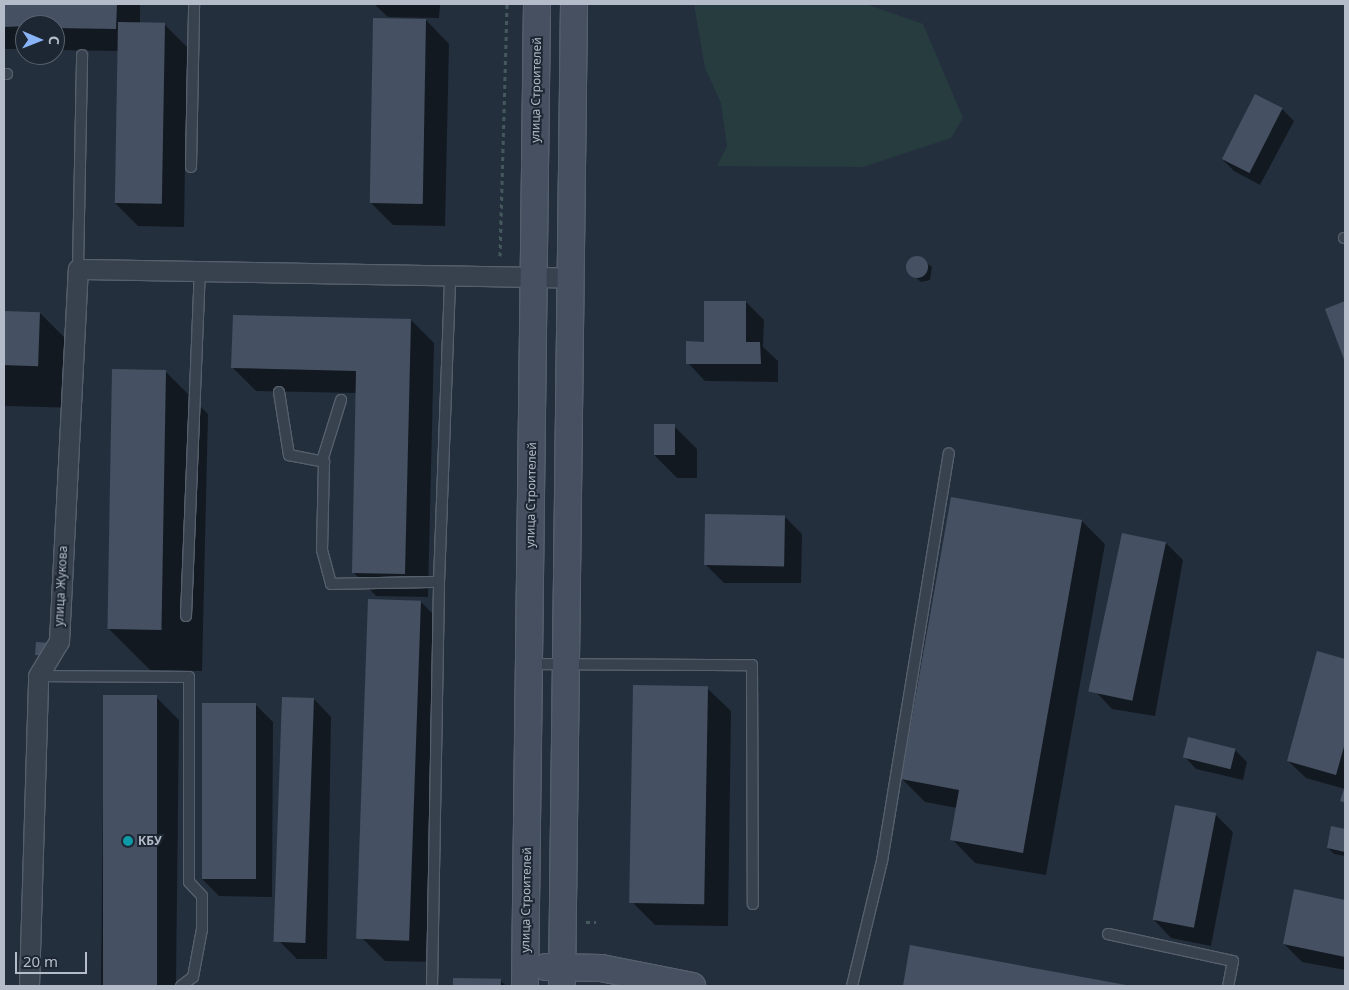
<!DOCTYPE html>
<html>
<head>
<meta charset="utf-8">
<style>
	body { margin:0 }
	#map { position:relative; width:1349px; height:990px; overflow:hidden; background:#242f3e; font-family:"Noto Sans",sans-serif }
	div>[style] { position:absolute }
	.green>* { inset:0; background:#263c3f }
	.shadow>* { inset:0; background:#0007 }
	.building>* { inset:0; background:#455162; transform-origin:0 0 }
	.round { border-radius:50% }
	.path>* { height:3px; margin-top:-1.5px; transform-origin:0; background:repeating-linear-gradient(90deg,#44595c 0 4px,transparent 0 8px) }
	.roads { filter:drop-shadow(1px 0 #565f6c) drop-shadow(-1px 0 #565f6c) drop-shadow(0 1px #565f6c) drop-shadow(0 -1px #565f6c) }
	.lane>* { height:10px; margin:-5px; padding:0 5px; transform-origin:5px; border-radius:5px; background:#38414e }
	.street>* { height:19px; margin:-9.5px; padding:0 9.5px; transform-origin:9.5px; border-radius:9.5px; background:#38414e }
	.secondary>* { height:26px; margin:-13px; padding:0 13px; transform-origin:13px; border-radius:13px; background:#465061 }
	.dots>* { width:14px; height:14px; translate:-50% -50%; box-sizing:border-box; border:2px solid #1d2633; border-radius:50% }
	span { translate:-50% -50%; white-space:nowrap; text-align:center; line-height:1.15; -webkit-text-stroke:4px #1d2633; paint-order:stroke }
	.street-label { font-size:12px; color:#b4bcc9 }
	.poi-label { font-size:12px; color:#b4bcc9; font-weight:700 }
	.left { translate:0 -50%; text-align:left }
	.frame { position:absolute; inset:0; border:5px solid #b4bcc9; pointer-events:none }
	.north { position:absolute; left:15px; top:15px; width:50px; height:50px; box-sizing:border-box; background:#1d2633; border:1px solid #59626f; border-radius:50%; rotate:91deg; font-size:14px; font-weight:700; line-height:20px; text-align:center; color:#b4bcc9 }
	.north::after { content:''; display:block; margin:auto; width:18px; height:22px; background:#8ab4f8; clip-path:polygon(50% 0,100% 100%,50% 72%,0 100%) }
	.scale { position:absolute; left:15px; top:952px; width:72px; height:22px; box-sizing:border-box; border:2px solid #b4bcc9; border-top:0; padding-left:6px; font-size:15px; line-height:18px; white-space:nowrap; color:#b4bcc9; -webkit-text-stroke:4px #1d2633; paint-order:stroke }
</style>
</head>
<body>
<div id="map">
	<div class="green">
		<i style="clip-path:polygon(694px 4px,866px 4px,923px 24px,963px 118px,951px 138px,863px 167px,717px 166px,727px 146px,721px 103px,705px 68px)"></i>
	</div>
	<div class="shadow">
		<i style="clip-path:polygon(4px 4px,140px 4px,140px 23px,164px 24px,187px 47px,184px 227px,138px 226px,115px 203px,119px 51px,55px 50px,55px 25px,25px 25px,25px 49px,4px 49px)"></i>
		<i style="clip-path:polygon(374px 4px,440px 4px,439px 18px,388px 17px)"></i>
		<i style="clip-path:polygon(426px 20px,449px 44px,445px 226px,393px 225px,370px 202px)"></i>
		<i style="clip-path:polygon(1282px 109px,1294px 121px,1260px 185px,1234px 171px,1222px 159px)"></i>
		<i style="clip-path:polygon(917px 257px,932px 267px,930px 280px,921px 282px,909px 272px,911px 259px)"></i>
		<i style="clip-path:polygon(746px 302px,764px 320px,763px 347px,778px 361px,778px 382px,705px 381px,688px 363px)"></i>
		<i style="clip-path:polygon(1345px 302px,1345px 359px,1327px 309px)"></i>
		<i style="clip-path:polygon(4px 312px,40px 313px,82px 355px,81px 408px,4px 406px)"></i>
		<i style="clip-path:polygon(411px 320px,434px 343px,428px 597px,376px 596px,353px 572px,357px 393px,256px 391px,233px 368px)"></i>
		<i style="clip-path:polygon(165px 371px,208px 414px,202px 671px,150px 670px,108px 628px)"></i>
		<i style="clip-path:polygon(674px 426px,697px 449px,697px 478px,677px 478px,654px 455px)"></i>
		<i style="clip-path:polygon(784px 516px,802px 534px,801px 583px,724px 583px,706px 565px)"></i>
		<i style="clip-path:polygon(1082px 521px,1105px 544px,1046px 875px,975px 863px,952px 839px,957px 808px,925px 802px,902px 779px)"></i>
		<i style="clip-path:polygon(1166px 543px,1183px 560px,1155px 716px,1112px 709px,1095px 691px)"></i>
		<i style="clip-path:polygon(421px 602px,444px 625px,437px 962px,385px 961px,362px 938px)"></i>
		<i style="clip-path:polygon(1318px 653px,1345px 660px,1345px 804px,1342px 801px,1345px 789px,1306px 778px,1288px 761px)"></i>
		<i style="clip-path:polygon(707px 688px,731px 711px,728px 926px,655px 925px,632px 902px)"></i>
		<i style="clip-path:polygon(104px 696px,156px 697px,179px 720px,176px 986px,101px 986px)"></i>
		<i style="clip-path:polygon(314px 699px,331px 717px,327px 959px,297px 959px,279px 941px)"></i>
		<i style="clip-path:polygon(255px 704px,273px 722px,272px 897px,219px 896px,202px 879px)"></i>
		<i style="clip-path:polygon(1235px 750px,1247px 762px,1243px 780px,1196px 769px,1185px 757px)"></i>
		<i style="clip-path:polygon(1215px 814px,1233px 832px,1211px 946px,1171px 938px,1154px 920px)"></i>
		<i style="clip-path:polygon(1332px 828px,1345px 830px,1345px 856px,1334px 854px,1328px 848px)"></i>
		<i style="clip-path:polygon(1295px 891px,1345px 901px,1345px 970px,1302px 962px,1284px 944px)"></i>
		<i style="clip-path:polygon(911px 946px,1124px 986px,904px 986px)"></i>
		<i style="clip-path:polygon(455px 979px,500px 980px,506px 986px,454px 986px)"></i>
	</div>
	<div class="building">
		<i style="clip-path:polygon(4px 4px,117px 4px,116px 29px,55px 28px,55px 25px,4px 27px)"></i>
		<i style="left:373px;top:18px;width:53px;height:185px;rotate:1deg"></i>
		<i style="left:118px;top:22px;width:47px;height:181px;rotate:1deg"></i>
		<i style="left:1255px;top:94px;width:31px;height:73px;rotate:27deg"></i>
		<i class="round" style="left:906px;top:256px;width:22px;height:22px"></i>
		<i style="clip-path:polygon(704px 301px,746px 301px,746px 342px,760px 342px,761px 364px,686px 364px,686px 341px,704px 342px)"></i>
		<i style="clip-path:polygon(1345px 301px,1345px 362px,1325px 309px)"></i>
		<i style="left:4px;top:311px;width:36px;height:54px;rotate:2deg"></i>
		<i style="clip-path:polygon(233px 315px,411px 319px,405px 574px,352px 573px,356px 371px,231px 368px)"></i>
		<i style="left:112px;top:369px;width:54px;height:260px;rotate:1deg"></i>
		<i style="left:654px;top:424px;width:21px;height:31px"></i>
		<i style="clip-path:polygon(951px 497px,1082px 520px,1023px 853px,950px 840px,959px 790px,901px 779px)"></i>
		<i style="left:705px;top:514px;width:80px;height:51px;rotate:1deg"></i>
		<i style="left:1122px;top:533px;width:45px;height:162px;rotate:12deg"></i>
		<i style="left:368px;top:599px;width:53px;height:340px;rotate:2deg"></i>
		<i style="left:36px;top:642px;width:15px;height:13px;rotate:4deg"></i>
		<i style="clip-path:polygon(1317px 651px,1345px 659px,1345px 743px,1336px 775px,1287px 761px)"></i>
		<i style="left:633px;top:685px;width:75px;height:218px;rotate:1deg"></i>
		<i style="left:103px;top:695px;width:54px;height:291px"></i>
		<i style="left:282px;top:697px;width:32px;height:245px;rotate:2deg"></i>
		<i style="left:202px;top:703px;width:54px;height:176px"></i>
		<i style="left:1188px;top:737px;width:49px;height:21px;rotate:14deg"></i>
		<i style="clip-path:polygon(1345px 786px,1345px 803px,1340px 801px)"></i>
		<i style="left:1175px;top:805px;width:42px;height:117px;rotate:11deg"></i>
		<i style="clip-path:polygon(1331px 826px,1345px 829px,1345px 852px,1327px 848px)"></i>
		<i style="clip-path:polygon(1294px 889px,1345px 900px,1345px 957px,1283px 944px)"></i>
		<i style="clip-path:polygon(910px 945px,1126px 985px,1126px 986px,903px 986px)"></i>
		<i style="left:453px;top:978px;width:48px;height:8px;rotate:1deg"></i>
	</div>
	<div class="path">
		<i style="left:500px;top:256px;width:252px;rotate:-88.4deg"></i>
		<i style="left:586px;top:922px;width:10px"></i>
	</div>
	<div class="roads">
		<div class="lane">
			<i style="left:4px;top:74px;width:3px"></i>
			<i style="left:191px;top:167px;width:163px;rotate:-88.9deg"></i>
			<i style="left:1344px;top:238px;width:1px"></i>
			<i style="left:78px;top:269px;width:214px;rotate:-88.9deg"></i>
			<i style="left:279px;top:392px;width:64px;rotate:81deg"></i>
			<i style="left:289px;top:455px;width:36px;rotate:11deg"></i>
			<i style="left:324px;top:462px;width:88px;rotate:91.3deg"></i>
			<i style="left:322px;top:550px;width:35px;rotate:75deg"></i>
			<i style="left:331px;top:584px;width:108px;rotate:-1.1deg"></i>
			<i style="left:322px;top:461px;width:64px;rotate:-72.7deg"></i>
			<i style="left:186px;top:616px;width:344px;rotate:-87.7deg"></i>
			<i style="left:530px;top:664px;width:222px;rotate:0.3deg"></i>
			<i style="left:752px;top:665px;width:239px;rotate:89.8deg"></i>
			<i style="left:38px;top:676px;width:151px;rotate:0.4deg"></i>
			<i style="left:189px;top:677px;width:205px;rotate:90deg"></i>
			<i style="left:189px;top:882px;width:19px;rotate:47deg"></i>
			<i style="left:202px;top:896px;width:33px;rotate:90deg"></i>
			<i style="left:202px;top:929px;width:49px;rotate:100.6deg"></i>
			<i style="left:193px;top:977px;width:15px;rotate:143deg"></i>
			<i style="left:1108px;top:934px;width:128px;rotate:12.2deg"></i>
			<i style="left:1233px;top:961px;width:25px;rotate:101deg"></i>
			<i style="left:432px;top:986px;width:404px;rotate:-89deg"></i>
			<i style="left:439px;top:582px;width:304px;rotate:-87.9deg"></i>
			<i style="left:852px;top:986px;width:129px;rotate:-76.5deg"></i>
			<i style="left:882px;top:861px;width:413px;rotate:-80.7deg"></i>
		</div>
		<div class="street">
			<i style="left:29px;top:986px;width:310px;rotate:-88.3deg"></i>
			<i style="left:38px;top:676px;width:41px;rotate:-59deg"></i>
			<i style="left:59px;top:641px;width:372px;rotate:-87.1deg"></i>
			<i style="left:78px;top:269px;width:493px;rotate:1deg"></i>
		</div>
		<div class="secondary">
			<i style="left:546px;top:967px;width:55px;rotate:1deg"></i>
			<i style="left:601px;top:968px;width:93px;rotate:11.2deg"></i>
			<i style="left:525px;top:986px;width:982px;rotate:-89.3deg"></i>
			<i style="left:562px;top:986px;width:982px;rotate:-89.3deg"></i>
		</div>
	</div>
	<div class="dots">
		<i style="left:128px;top:841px;background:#0f9aa8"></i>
	</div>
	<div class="street-label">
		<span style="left:536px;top:90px;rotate:-89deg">улица Строителей</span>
		<span style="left:531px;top:495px;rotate:-89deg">улица Строителей</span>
		<span style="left:61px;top:586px;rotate:-87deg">улица Жукова</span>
		<span style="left:526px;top:900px;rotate:-89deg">улица Строителей</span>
	</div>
	<div class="poi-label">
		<span class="left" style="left:138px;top:841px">КБУ</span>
	</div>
	<div class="frame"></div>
	<div class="north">С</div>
	<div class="scale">20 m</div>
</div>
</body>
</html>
